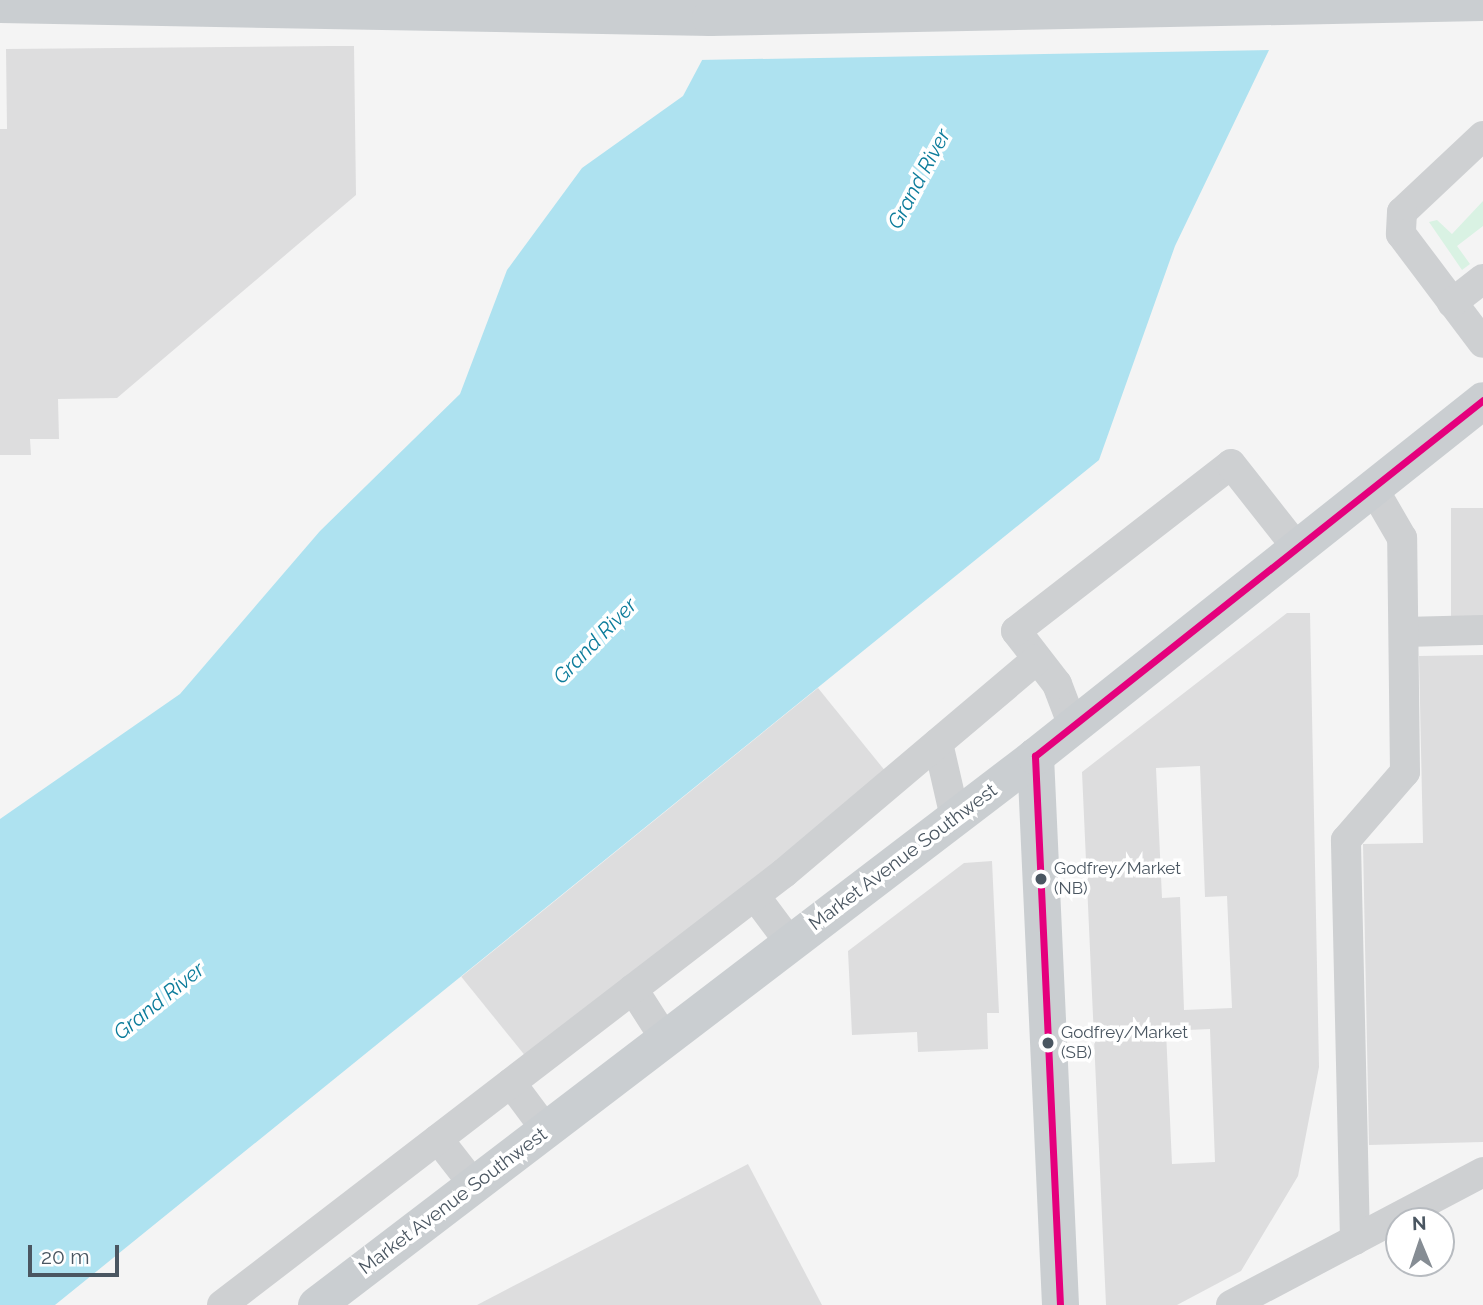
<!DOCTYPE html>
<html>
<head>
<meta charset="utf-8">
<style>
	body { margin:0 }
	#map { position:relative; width:1483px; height:1305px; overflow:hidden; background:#f4f4f4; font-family:Raleway,sans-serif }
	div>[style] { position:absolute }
	.green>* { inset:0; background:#d9f2e3 }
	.water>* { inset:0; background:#aee2f0 }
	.pier>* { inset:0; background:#f4f4f4 }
	.building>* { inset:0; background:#ddddde; transform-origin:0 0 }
	.minor>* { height:30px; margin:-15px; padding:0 15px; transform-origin:15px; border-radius:15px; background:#ced0d2 }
	.major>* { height:37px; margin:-18.5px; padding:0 18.5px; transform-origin:18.5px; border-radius:18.5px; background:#caced1 }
	.bus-1>* { height:7px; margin:-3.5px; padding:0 3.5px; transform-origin:3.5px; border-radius:3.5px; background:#e5007d }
	.dots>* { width:19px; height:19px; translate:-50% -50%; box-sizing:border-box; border:4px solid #fff; border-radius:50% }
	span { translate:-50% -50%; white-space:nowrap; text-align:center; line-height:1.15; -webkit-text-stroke:7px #fff; paint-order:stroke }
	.bus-label { font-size:17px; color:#4a5661 }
	.left { translate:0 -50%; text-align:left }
	.street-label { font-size:19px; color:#4a5661 }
	.water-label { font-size:21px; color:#0c7c9b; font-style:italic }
	.north { position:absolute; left:1385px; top:1207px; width:70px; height:70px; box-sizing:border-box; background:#fff; border:2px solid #b7bbc0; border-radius:50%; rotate:358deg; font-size:19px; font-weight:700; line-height:28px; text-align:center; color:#4a5661 }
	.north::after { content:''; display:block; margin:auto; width:24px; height:32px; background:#868d94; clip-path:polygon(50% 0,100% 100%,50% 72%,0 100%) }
	.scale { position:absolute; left:28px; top:1245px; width:91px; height:32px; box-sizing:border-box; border:4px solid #4a5661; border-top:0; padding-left:9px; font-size:21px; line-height:24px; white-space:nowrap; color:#4a5661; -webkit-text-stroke:5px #fff; paint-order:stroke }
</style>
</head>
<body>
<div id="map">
	<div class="green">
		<i style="clip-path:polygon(1483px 201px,1483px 226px,1457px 246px,1470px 264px,1462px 270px,1429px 222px,1437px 220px,1452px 234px)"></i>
	</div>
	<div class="water">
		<i style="clip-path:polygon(734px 0,1293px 0,1175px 246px,1099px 460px,55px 1305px,0 1305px,0 819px,180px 694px,320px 531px,460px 394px,507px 270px,582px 168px,683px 96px)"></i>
	</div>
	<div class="pier">
		<i style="clip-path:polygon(730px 0,1297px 0,1274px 50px,698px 60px)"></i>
	</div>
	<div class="building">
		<i style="clip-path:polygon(330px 46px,354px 46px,356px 195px,117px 398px,58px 399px,59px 439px,30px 439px,31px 455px,0 455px,0 129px,7px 129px,6px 49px)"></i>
		<i style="left:1483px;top:508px;width:110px;height:32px;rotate:90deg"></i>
		<i style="clip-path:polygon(evenodd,1287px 613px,1310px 613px,1319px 1067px,1298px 1176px,1241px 1271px,1177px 1305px,1106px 1305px,1082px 772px,1287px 613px,1200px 766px,1205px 897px,1227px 896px,1232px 1008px,1184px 1010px,1180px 897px,1162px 898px,1156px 768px,1200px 766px,1287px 613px,1210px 1029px,1215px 1162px,1172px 1164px,1166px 1031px,1210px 1029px)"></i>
		<i style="clip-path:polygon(1483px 655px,1483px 1142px,1369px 1145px,1363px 844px,1423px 843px,1419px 656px)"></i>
		<i style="left:818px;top:688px;width:113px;height:459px;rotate:51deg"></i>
		<i style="clip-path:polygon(992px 861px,999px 1013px,987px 1013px,988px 1049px,918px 1052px,917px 1032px,852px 1035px,848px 951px,964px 863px)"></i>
		<i style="clip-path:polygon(748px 1164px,822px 1305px,477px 1305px)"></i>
	</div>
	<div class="minor">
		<i style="left:1483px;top:136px;width:111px;rotate:136.8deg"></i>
		<i style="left:1402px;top:212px;width:22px;rotate:93deg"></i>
		<i style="left:1401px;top:234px;width:136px;rotate:53deg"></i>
		<i style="left:1452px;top:303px;width:39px;rotate:-38deg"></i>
		<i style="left:1404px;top:632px;width:79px;rotate:-1.5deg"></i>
		<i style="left:1073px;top:726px;width:45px;rotate:-110.9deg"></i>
		<i style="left:1057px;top:684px;width:67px;rotate:-127.7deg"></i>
		<i style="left:1016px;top:631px;width:272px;rotate:-37.8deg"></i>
		<i style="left:1231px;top:464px;width:107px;rotate:51.8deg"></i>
		<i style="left:938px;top:743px;width:76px;rotate:77.1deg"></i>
		<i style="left:755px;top:896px;width:59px;rotate:53.3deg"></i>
		<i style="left:633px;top:989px;width:59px;rotate:57.4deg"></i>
		<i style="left:511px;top:1083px;width:59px;rotate:53.3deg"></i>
		<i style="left:438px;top:1139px;width:58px;rotate:52deg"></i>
		<i style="left:1355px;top:1240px;width:400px;rotate:-91.3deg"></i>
		<i style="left:1346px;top:840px;width:90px;rotate:-49.1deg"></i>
		<i style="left:1405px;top:772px;width:234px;rotate:-90.7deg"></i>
		<i style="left:1402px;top:538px;width:58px;rotate:-120.1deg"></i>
		<i style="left:222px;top:1305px;width:709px;rotate:-37.55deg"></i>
		<i style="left:784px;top:873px;width:331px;rotate:-40.2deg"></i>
		<i style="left:1231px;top:1305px;width:285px;rotate:-27.8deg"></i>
	</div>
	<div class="major">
		<i style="left:0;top:4px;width:710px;rotate:1.05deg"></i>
		<i style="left:710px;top:17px;width:773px;rotate:-1.11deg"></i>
		<i style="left:1035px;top:756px;width:550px;rotate:87.39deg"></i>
		<i style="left:316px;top:1305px;width:905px;rotate:-37.36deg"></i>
		<i style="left:1035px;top:756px;width:572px;rotate:-38.47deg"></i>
	</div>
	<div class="bus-1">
		<i style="left:1060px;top:1305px;width:550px;rotate:-92.61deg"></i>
		<i style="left:1035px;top:756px;width:572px;rotate:-38.47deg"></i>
	</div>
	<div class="dots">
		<i style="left:1041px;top:879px;background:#4a5661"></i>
		<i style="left:1048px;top:1043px;background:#4a5661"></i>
	</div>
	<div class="bus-label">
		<span class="left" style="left:1054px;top:879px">Godfrey/Market<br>(NB)</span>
		<span class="left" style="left:1061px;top:1043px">Godfrey/Market<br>(SB)</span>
	</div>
	<div class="street-label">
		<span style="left:903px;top:857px;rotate:-37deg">Market Avenue Southwest</span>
		<span style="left:453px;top:1201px;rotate:-37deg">Market Avenue Southwest</span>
	</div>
	<div class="water-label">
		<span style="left:919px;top:179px;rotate:-62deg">Grand River</span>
		<span style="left:595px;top:641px;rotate:-46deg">Grand River</span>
		<span style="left:159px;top:1001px;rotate:-39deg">Grand River</span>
	</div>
	<div class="north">N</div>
	<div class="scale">20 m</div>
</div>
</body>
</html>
